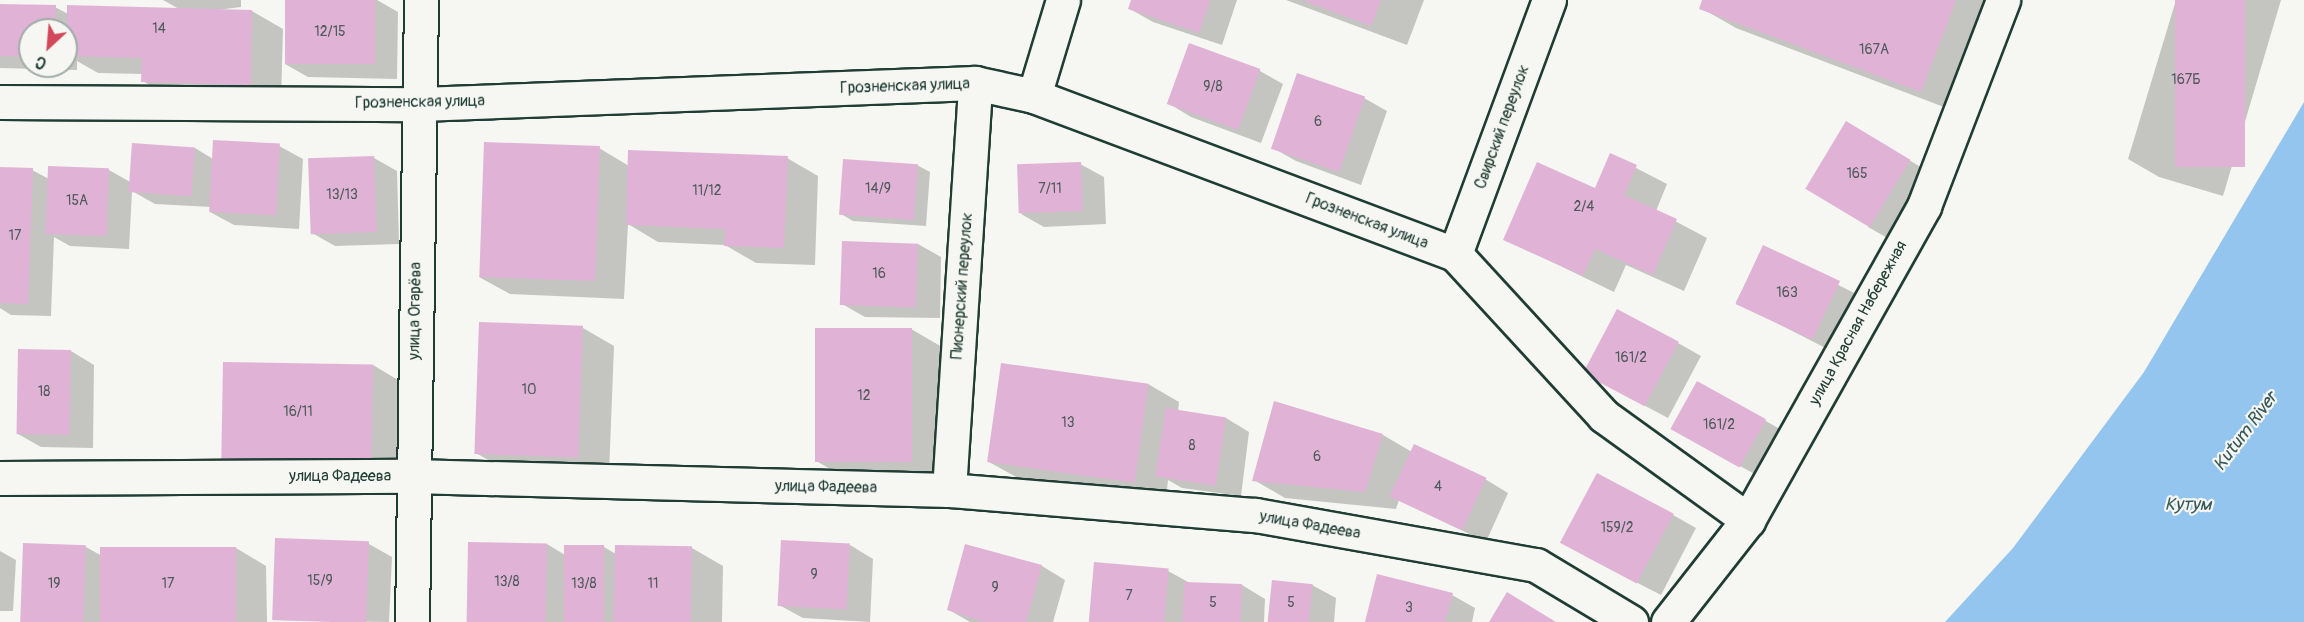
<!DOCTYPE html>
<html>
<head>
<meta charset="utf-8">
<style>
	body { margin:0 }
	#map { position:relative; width:2304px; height:622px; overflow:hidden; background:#f6f6f2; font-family:Pangolin,sans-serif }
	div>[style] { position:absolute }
	.water>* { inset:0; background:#93c5ef }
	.shadow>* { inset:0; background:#0003; transform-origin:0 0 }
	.building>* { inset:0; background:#e0b3d6; transform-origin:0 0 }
	.roads { filter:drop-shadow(2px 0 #1f3d34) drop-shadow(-2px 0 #1f3d34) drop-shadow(0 2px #1f3d34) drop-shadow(0 -2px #1f3d34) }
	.minor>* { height:33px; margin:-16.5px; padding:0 16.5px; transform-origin:16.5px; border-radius:16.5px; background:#f6f6f2 }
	span { translate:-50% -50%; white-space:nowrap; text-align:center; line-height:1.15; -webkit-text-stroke:4.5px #f6f6f2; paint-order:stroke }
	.number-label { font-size:14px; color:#4f5a5c }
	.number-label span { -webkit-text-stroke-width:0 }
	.street-label { font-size:16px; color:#1f3d34 }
	.water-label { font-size:18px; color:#365859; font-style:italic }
	.north { position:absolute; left:18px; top:18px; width:60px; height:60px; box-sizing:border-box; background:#f6f6f2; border:2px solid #a0aca6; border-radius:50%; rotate:206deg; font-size:16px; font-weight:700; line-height:24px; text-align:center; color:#1f3d34 }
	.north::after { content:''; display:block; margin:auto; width:21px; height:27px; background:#d1495b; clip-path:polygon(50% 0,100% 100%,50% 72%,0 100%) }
</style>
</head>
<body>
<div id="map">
	<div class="water">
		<i style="clip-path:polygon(2304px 102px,2304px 622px,1945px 622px,2013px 548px,2144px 372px)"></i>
	</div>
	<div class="shadow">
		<i style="clip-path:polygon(evenodd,163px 0,241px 0,241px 7px,217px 10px,252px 11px,283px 29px,281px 102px,173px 99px,143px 81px,143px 74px,98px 73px,77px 61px,77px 70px,0 68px,0 5px,55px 7px,68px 14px,179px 9px,163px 0,30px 30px,66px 30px,66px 66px,30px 66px,30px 30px)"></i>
		<i style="clip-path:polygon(287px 0,377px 0,398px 12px,397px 79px,308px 77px,285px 64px)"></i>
		<i style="clip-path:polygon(1133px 0,1237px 0,1222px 45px,1153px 22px,1130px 9px)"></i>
		<i style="clip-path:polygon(1286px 0,1424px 0,1407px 45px)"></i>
		<i style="clip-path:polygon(1704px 0,1991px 0,1957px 112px,1736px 28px,1701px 8px)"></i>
		<i style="clip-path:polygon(2176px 0,2281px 0,2223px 196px,2159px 177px,2128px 159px)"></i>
		<i style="clip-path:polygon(1189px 45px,1260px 71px,1283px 84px,1261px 143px,1191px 117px,1168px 103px)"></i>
		<i style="clip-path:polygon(1364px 98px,1387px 111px,1361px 185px,1296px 161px,1273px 148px)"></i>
		<i style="clip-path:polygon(1870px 136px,1932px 174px,1891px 240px,1868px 227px)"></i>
		<i style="clip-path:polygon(279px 146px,303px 159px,299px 229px,234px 225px,210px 212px,211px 207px,155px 204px,132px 191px,129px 249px,70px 246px,54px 237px,51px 316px,11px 315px,0 308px,0 169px,32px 170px,49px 179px,109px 170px,132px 183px,195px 148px,213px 159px)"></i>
		<i style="clip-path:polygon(599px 148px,629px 166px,787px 158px,818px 176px,815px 265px,756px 263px,725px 245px,658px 242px,628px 224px,624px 299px,510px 294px,479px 277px)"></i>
		<i style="clip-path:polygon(1611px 155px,1667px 184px,1656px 211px,1707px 238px,1684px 291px,1626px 265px,1614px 292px,1505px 239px,1595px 190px)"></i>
		<i style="clip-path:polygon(374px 158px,397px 171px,399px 244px,335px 246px,312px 233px)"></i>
		<i style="clip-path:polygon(1080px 164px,1104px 177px,1106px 224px,1044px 227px,1021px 214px)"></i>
		<i style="clip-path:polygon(917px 165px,930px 172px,926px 226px,853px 221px,841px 214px)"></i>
		<i style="clip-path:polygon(918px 244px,941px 257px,940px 318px,865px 317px,842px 304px)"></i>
		<i style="left:1764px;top:247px;width:110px;height:62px;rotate:27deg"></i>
		<i style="clip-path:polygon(583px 328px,614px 346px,609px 474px,507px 471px,476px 453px)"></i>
		<i style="clip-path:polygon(911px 329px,942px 347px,943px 479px,849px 480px,818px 462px)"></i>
		<i style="clip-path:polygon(1678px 343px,1701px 356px,1668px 418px,1585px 374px)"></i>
		<i style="clip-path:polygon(71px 351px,94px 365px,93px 448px,41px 447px,18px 434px)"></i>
		<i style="clip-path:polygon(373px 365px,403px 383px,402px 480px,255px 478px)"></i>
		<i style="clip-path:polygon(1698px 383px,1789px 434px,1764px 479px,1697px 443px)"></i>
		<i style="clip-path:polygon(1148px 384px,1179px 402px,1178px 412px,1226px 418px,1249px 432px,1241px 496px,1182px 488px,1168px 480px,1166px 500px,1020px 479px,989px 462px)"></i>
		<i style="clip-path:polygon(1383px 435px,1412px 452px,1485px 479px,1508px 493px,1486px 542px,1399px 500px,1396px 509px,1285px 498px,1254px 480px)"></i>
		<i style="clip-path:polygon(1673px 515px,1696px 528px,1661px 595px,1585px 556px)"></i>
		<i style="clip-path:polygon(369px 544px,392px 557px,389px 622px,272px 620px)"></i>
		<i style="clip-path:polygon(547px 544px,565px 555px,604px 547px,616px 554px,692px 548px,723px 566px,722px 622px,468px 622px)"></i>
		<i style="clip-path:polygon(850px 545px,873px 559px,870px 622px,803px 618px,779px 605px)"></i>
		<i style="clip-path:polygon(966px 546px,1042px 566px,1065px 580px,1053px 622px,970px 622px,949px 610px)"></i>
		<i style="clip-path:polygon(86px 547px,102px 556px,236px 548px,266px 566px,267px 622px,22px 622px)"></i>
		<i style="clip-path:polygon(0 551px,16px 560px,13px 611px,0 611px)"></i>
		<i style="clip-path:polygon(1168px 571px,1190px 583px,1242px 585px,1265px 599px,1264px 622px,1091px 622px)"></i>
		<i style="clip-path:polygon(1312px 585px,1336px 598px,1334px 622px,1270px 622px)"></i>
		<i style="clip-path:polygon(1452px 595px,1475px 608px,1472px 622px,1366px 622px)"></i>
	</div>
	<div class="building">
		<i style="left:285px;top:0;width:90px;height:64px"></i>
		<i style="clip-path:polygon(1131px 0,1210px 0,1199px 33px,1128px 9px)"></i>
		<i style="clip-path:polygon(1302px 0,1381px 0,1371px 26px)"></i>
		<i style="clip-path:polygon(1702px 0,1956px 0,1921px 92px,1699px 9px)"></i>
		<i style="left:2175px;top:0;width:70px;height:167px"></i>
		<i style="clip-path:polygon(0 4px,56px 5px,55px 30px,30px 30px,30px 57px,0 56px)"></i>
		<i style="clip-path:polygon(67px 5px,252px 10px,251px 85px,141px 82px,142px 58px,66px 56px)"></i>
		<i style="left:1189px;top:43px;width:76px;height:65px;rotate:20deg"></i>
		<i style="left:1297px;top:73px;width:72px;height:80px;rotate:19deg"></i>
		<i style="left:1846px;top:121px;width:75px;height:79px;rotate:31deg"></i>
		<i style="left:213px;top:140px;width:67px;height:72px;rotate:3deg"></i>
		<i style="left:484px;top:142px;width:116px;height:135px;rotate:2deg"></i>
		<i style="left:132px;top:143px;width:63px;height:49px;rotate:4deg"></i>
		<i style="clip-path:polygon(628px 150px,788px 156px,784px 248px,724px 246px,725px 229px,626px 225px)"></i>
		<i style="clip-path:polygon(1610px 153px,1637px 165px,1624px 195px,1677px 219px,1653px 275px,1595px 249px,1583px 276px,1503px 240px,1537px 162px,1595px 188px)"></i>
		<i style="left:374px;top:156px;width:76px;height:66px;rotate:88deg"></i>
		<i style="left:843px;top:159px;width:75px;height:56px;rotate:4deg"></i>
		<i style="left:1081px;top:162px;width:49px;height:64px;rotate:88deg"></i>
		<i style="left:48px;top:166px;width:61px;height:68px;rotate:2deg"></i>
		<i style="clip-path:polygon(0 167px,33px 168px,28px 304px,0 303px)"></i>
		<i style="left:842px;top:241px;width:76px;height:64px;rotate:2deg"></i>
		<i style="left:1763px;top:245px;width:85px;height:65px;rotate:25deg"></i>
		<i style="left:1617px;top:309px;width:70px;height:73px;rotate:28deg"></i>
		<i style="left:479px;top:322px;width:104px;height:132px;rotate:2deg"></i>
		<i style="left:912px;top:328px;width:134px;height:97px;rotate:90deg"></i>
		<i style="left:18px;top:349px;width:53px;height:85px;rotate:1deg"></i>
		<i style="left:223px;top:362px;width:150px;height:99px;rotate:1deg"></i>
		<i style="left:1001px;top:363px;width:149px;height:100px;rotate:8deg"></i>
		<i style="left:1697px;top:381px;width:79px;height:55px;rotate:29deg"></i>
		<i style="clip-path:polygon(1274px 401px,1383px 434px,1365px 492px,1252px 481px)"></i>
		<i style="left:1166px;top:408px;width:61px;height:69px;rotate:9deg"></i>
		<i style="left:1414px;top:444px;width:80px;height:58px;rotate:25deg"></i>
		<i style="left:1597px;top:473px;width:87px;height:79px;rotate:28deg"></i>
		<i style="left:275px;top:538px;width:94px;height:82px;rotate:2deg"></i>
		<i style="left:781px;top:540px;width:69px;height:66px;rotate:3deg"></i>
		<i style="left:468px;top:542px;width:79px;height:80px;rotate:1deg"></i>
		<i style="left:23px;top:543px;width:63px;height:79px;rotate:2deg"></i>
		<i style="clip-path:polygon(965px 544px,1042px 565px,1026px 622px,984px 622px,947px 610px)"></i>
		<i style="left:564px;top:545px;width:40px;height:77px"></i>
		<i style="left:615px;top:545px;width:77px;height:77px;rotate:1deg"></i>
		<i style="left:100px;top:547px;width:136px;height:75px"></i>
		<i style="left:1094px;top:562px;width:75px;height:60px;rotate:5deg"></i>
		<i style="clip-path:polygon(1377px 574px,1453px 593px,1445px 622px,1365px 622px)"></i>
		<i style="left:1272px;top:580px;width:41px;height:42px;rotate:6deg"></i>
		<i style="left:1184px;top:582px;width:58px;height:40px;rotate:2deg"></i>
		<i style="clip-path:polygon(1507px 592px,1556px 622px,1489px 622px)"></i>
	</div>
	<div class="roads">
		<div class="minor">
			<i style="left:1034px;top:96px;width:100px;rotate:-73.2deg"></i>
			<i style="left:0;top:102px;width:420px;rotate:0.3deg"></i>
			<i style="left:420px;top:104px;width:555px;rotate:-2.17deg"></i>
			<i style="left:975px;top:83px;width:60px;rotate:12.4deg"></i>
			<i style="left:1034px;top:96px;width:450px;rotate:20.6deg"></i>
			<i style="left:1455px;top:254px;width:220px;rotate:47.4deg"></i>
			<i style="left:1604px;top:416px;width:178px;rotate:35.8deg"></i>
			<i style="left:1455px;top:254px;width:271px;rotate:-69.7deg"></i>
			<i style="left:0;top:478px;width:412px;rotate:-0.3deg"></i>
			<i style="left:412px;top:476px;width:537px;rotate:1.49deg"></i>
			<i style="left:949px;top:490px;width:307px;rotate:4.7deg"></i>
			<i style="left:1255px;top:515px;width:285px;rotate:10.1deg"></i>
			<i style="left:1536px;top:565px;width:111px;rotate:31deg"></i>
			<i style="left:949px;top:490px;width:408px;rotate:-86.3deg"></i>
			<i style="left:412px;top:622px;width:622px;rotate:-89.17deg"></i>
			<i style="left:1668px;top:622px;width:130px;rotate:-51.9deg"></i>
			<i style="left:1748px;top:520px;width:360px;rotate:-60.7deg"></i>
			<i style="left:1924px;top:206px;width:221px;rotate:-69deg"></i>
		</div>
	</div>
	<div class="number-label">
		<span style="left:159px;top:29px">14</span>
		<span style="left:330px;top:32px">12/15</span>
		<span style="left:1874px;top:50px">167А</span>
		<span style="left:2186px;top:80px">167Б</span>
		<span style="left:1213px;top:87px">9/8</span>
		<span style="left:1318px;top:122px">6</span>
		<span style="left:1857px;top:174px">165</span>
		<span style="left:878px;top:189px">14/9</span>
		<span style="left:1050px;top:189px">7/11</span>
		<span style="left:707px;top:191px">11/12</span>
		<span style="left:342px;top:195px">13/13</span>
		<span style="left:77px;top:201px">15А</span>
		<span style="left:1584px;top:207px">2/4</span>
		<span style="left:15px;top:236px">17</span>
		<span style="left:879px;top:274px">16</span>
		<span style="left:1787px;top:293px">163</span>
		<span style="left:1631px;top:358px">161/2</span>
		<span style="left:529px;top:390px">10</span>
		<span style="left:44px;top:392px">18</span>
		<span style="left:864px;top:396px">12</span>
		<span style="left:298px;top:412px">16/11</span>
		<span style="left:1068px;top:423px">13</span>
		<span style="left:1719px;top:425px">161/2</span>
		<span style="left:1192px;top:446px">8</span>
		<span style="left:1317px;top:457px">6</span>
		<span style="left:1438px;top:487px">4</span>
		<span style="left:1617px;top:528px">159/2</span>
		<span style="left:814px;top:575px">9</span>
		<span style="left:320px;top:581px">15/9</span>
		<span style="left:507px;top:582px">13/8</span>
		<span style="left:54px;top:584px">19</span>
		<span style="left:168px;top:584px">17</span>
		<span style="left:584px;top:584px">13/8</span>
		<span style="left:653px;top:584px">11</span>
		<span style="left:995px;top:588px">9</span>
		<span style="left:1129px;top:596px">7</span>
		<span style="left:1213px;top:603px">5</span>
		<span style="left:1291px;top:603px">5</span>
		<span style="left:1409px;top:608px">3</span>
	</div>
	<div class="street-label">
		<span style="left:905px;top:86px;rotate:-2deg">Грозненская улица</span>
		<span style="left:420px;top:102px;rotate:-1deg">Грозненская улица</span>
		<span style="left:1502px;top:127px;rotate:-70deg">Свирский переулок</span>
		<span style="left:1367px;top:221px;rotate:21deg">Грозненская улица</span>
		<span style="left:962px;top:286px;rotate:-86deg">Пионерский переулок</span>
		<span style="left:415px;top:311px;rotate:-89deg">улица Огарёва</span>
		<span style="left:1858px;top:323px;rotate:-61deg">улица Красная Набережная</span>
		<span style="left:340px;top:476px">улица Фадеева</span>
		<span style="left:826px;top:487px;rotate:1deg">улица Фадеева</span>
		<span style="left:1310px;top:525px;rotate:10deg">улица Фадеева</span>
	</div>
	<div class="water-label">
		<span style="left:2246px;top:432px;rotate:-53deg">Kutum River</span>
		<span style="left:2188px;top:505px">Кутум</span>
	</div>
	<div class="north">С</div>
</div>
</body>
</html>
